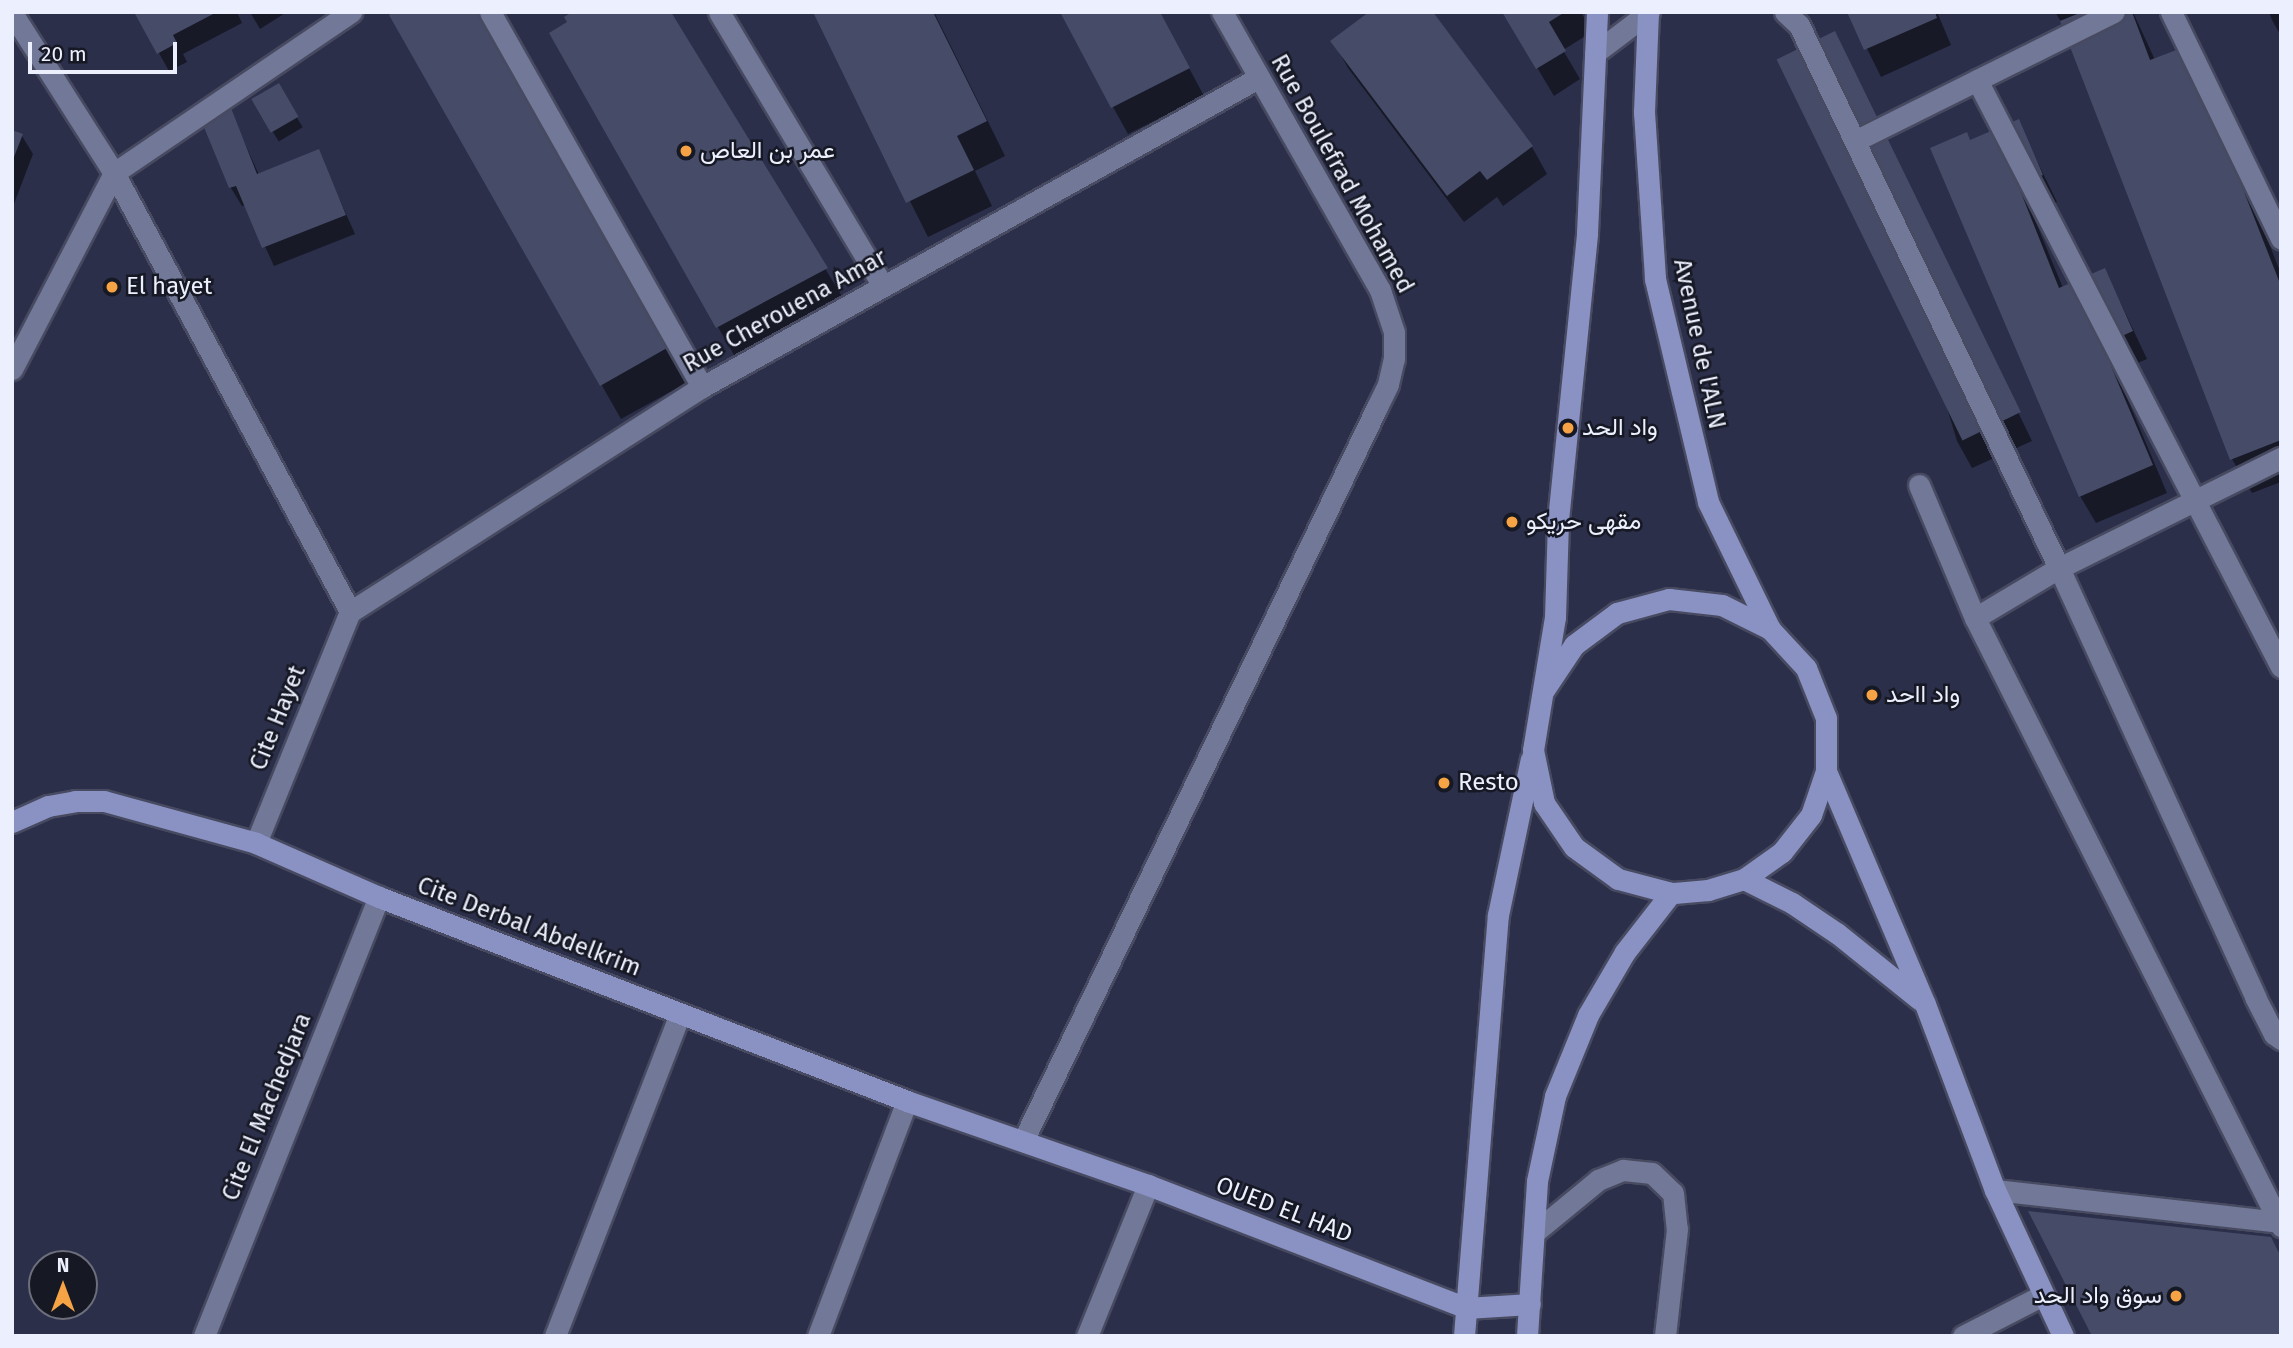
<!DOCTYPE html>
<html>
<head>
<meta charset="utf-8">
<style>
	body { margin:0 }
	#map { position:relative; width:2293px; height:1348px; overflow:hidden; background:#2b2f4a; font-family:"Fira Sans",Vazirmatn,sans-serif }
	div>[style] { position:absolute }
	.shadow>* { inset:0; background:#0007; transform-origin:0 0 }
	.building>* { inset:0; background:#464b68; transform-origin:0 0 }
	.roads { filter:drop-shadow(2px 0 #474a60) drop-shadow(-2px 0 #474a60) drop-shadow(0 2px #474a60) drop-shadow(0 -2px #474a60) }
	.minor>* { height:21px; margin:-10.5px; padding:0 10.5px; transform-origin:10.5px; border-radius:10.5px; background:#727897 }
	.major>* { height:21px; margin:-10.5px; padding:0 10.5px; transform-origin:10.5px; border-radius:10.5px; background:#8992c3 }
	.dots>* { width:19px; height:19px; translate:-50% -50%; box-sizing:border-box; border:4px solid #161824; border-radius:50% }
	span { translate:-50% -50%; white-space:nowrap; text-align:center; line-height:1.15; -webkit-text-stroke:5px #161824; paint-order:stroke }
	.poi-label { font-size:24px; color:#eceffd }
	.left { translate:0 -50%; text-align:left }
	.right { translate:-100% -50%; text-align:right }
	.street-label { font-size:24px; color:#eceffd }
	.frame { position:absolute; inset:0; border:14px solid #eceffd; pointer-events:none }
	.north { position:absolute; left:28px; top:1250px; width:70px; height:70px; box-sizing:border-box; background:#161824; border:2px solid #6c6e7b; border-radius:50%; rotate:0deg; font-size:19px; font-weight:700; line-height:28px; text-align:center; color:#eceffd }
	.north::after { content:''; display:block; margin:auto; width:24px; height:32px; background:#f5a345; clip-path:polygon(50% 0,100% 100%,50% 72%,0 100%) }
	.scale { position:absolute; left:28px; top:42px; width:149px; height:32px; box-sizing:border-box; border:4px solid #eceffd; border-top:0; padding-left:9px; font-size:21px; line-height:24px; white-space:nowrap; color:#eceffd; -webkit-text-stroke:5px #161824; paint-order:stroke }
</style>
</head>
<body>
<div id="map">
	<div class="shadow">
		<i style="clip-path:polygon(136px 12px,237px 12px,242px 23px,183px 54px,187px 62px,169px 71px)"></i>
		<i style="clip-path:polygon(250px 12px,287px 12px,260px 29px)"></i>
		<i style="clip-path:polygon(490px 12px,591px 187px,577px 194px,686px 383px,621px 419px,391px 16px)"></i>
		<i style="clip-path:polygon(669px 12px,846px 303px,738px 362px,551px 34px)"></i>
		<i style="clip-path:polygon(815px 12px,934px 12px,1005px 156px,975px 171px,992px 206px,928px 237px)"></i>
		<i style="clip-path:polygon(1504px 12px,1581px 12px,1592px 32px,1563px 50px,1580px 79px,1554px 96px)"></i>
		<i style="clip-path:polygon(1849px 12px,1937px 12px,1951px 45px,1881px 77px)"></i>
		<i style="clip-path:polygon(2055px 12px,2133px 12px,2155px 60px,2206px 82px,2281px 274px,2281px 482px,2252px 493px,2232px 459px,2065px 28px)"></i>
		<i style="clip-path:polygon(2269px 12px,2281px 12px,2281px 36px,2272px 20px)"></i>
		<i style="clip-path:polygon(1165px 23px,1204px 96px,1128px 134px,1113px 107px)"></i>
		<i style="clip-path:polygon(1834px 33px,2032px 441px,1972px 468px,1957px 441px)"></i>
		<i style="clip-path:polygon(1333px 41px,1532px 147px,1547px 174px,1503px 206px,1497px 197px,1464px 222px,1348px 68px)"></i>
		<i style="left:278px;top:86px;width:48px;height:28px;rotate:59deg"></i>
		<i style="clip-path:polygon(230px 110px,259px 175px,318px 151px,355px 234px,274px 266px,246px 205px,242px 206px,231px 188px,204px 121px)"></i>
		<i style="clip-path:polygon(2018px 122px,2057px 202px,2032px 213px,2063px 288px,2105px 270px,2147px 359px,2116px 372px,2167px 493px,2096px 523px,2080px 496px,1971px 142px)"></i>
		<i style="clip-path:polygon(12px 132px,22px 136px,33px 154px,12px 209px)"></i>
	</div>
	<div class="building">
		<i style="clip-path:polygon(134px 12px,217px 12px,173px 35px,177px 43px,157px 54px)"></i>
		<i style="clip-path:polygon(394px 12px,492px 12px,572px 152px,559px 159px,667px 348px,600px 386px,389px 15px)"></i>
		<i style="clip-path:polygon(572px 12px,671px 12px,828px 268px,716px 328px,549px 33px,567px 22px,564px 17px)"></i>
		<i style="clip-path:polygon(813px 12px,933px 12px,987px 121px,957px 136px,974px 170px,906px 203px)"></i>
		<i style="clip-path:polygon(1060px 12px,1160px 12px,1190px 68px,1111px 108px)"></i>
		<i style="clip-path:polygon(1369px 12px,1433px 12px,1533px 146px,1487px 180px,1480px 171px,1447px 196px,1330px 41px)"></i>
		<i style="clip-path:polygon(1502px 12px,1565px 12px,1549px 22px,1566px 51px,1536px 69px)"></i>
		<i style="clip-path:polygon(1847px 12px,1935px 12px,1937px 18px,1864px 50px)"></i>
		<i style="clip-path:polygon(2082px 12px,2132px 12px,2150px 60px,2187px 46px,2281px 286px,2281px 440px,2230px 460px,2060px 21px)"></i>
		<i style="left:1835px;top:31px;width:424px;height:65px;rotate:64deg"></i>
		<i style="left:279px;top:83px;width:39px;height:32px;rotate:60deg"></i>
		<i style="clip-path:polygon(231px 108px,257px 174px,319px 149px,346px 215px,262px 248px,236px 186px,229px 188px,201px 120px)"></i>
		<i style="clip-path:polygon(2019px 119px,2043px 175px,2018px 185px,2059px 288px,2105px 268px,2133px 331px,2102px 345px,2153px 465px,2079px 497px,1930px 148px,1967px 132px,1970px 140px)"></i>
		<i style="clip-path:polygon(12px 130px,23px 134px,12px 162px)"></i>
		<i style="clip-path:polygon(2028px 1211px,2271px 1237px,2281px 1257px,2281px 1336px,2092px 1336px)"></i>
	</div>
	<div class="roads">
		<div class="minor">
			<i style="left:490px;top:12px;width:431px;rotate:60.5deg"></i>
			<i style="left:719px;top:12px;width:319px;rotate:59.1deg"></i>
			<i style="left:1785px;top:12px;width:19px;rotate:43deg"></i>
			<i style="left:1799px;top:25px;width:602px;rotate:64.41deg"></i>
			<i style="left:2059px;top:568px;width:472px;rotate:65.4deg"></i>
			<i style="left:2255px;top:997px;width:42px;rotate:62.8deg"></i>
			<i style="left:2274px;top:1034px;width:9px;rotate:36deg"></i>
			<i style="left:2171px;top:12px;width:252px;rotate:64.1deg"></i>
			<i style="left:12px;top:13px;width:190px;rotate:57.5deg"></i>
			<i style="left:114px;top:173px;width:498px;rotate:61.7deg"></i>
			<i style="left:1595px;top:53px;width:68px;rotate:-37.2deg"></i>
			<i style="left:1977px;top:80px;width:661px;rotate:62.62deg"></i>
			<i style="left:1855px;top:141px;width:289px;rotate:-26.5deg"></i>
			<i style="left:12px;top:369px;width:221px;rotate:-62.5deg"></i>
			<i style="left:114px;top:173px;width:287px;rotate:-34.2deg"></i>
			<i style="left:1919px;top:485px;width:144px;rotate:67.2deg"></i>
			<i style="left:1975px;top:618px;width:681px;rotate:63.28deg"></i>
			<i style="left:350px;top:612px;width:418px;rotate:-32.6deg"></i>
			<i style="left:702px;top:387px;width:636px;rotate:-29.06deg"></i>
			<i style="left:1975px;top:618px;width:98px;rotate:-30.8deg"></i>
			<i style="left:2059px;top:568px;width:248px;rotate:-26.4deg"></i>
			<i style="left:256px;top:843px;width:249px;rotate:-67.9deg"></i>
			<i style="left:1023px;top:1141px;width:815px;rotate:-64.25deg"></i>
			<i style="left:1377px;top:407px;width:25px;rotate:-64deg"></i>
			<i style="left:1388px;top:384px;width:26px;rotate:-77deg"></i>
			<i style="left:1394px;top:359px;width:27px;rotate:-90deg"></i>
			<i style="left:1394px;top:332px;width:44px;rotate:-108.4deg"></i>
			<i style="left:1380px;top:290px;width:320px;rotate:-119.6deg"></i>
			<i style="left:1995px;top:1190px;width:288px;rotate:6.4deg"></i>
			<i style="left:1535px;top:1232px;width:82px;rotate:-39.5deg"></i>
			<i style="left:1598px;top:1180px;width:27px;rotate:-22deg"></i>
			<i style="left:1623px;top:1170px;width:29px;rotate:6deg"></i>
			<i style="left:1652px;top:1173px;width:29px;rotate:44deg"></i>
			<i style="left:1673px;top:1193px;width:36px;rotate:84deg"></i>
			<i style="left:1677px;top:1229px;width:108px;rotate:96.4deg"></i>
			<i style="left:204px;top:1336px;width:473px;rotate:-68.3deg"></i>
			<i style="left:555px;top:1336px;width:345px;rotate:-68.8deg"></i>
			<i style="left:818px;top:1336px;width:251px;rotate:-69.3deg"></i>
			<i style="left:1087px;top:1336px;width:163px;rotate:-68deg"></i>
			<i style="left:1963px;top:1336px;width:90px;rotate:-27.1deg"></i>
		</div>
		<div class="major">
			<i style="left:1648px;top:12px;width:100px;rotate:92.3deg"></i>
			<i style="left:1644px;top:112px;width:167px;rotate:86.2deg"></i>
			<i style="left:1655px;top:279px;width:229px;rotate:76.6deg"></i>
			<i style="left:1708px;top:502px;width:141px;rotate:64deg"></i>
			<i style="left:1544px;top:690px;width:54px;rotate:-56.3deg"></i>
			<i style="left:1574px;top:645px;width:54px;rotate:-36.7deg"></i>
			<i style="left:1617px;top:613px;width:54px;rotate:-15.1deg"></i>
			<i style="left:1669px;top:599px;width:53px;rotate:6.5deg"></i>
			<i style="left:1722px;top:605px;width:54px;rotate:26.6deg"></i>
			<i style="left:1770px;top:629px;width:53px;rotate:47.3deg"></i>
			<i style="left:1806px;top:668px;width:54px;rotate:68.2deg"></i>
			<i style="left:1826px;top:718px;width:53px;rotate:90deg"></i>
			<i style="left:1826px;top:771px;width:46px;rotate:108.8deg"></i>
			<i style="left:1811px;top:815px;width:47px;rotate:128.1deg"></i>
			<i style="left:1782px;top:852px;width:47px;rotate:144.6deg"></i>
			<i style="left:1744px;top:879px;width:38px;rotate:163deg"></i>
			<i style="left:1708px;top:890px;width:37px;rotate:175deg"></i>
			<i style="left:1671px;top:893px;width:55px;rotate:-165.2deg"></i>
			<i style="left:1618px;top:879px;width:54px;rotate:-144deg"></i>
			<i style="left:1574px;top:847px;width:53px;rotate:-124.3deg"></i>
			<i style="left:1544px;top:803px;width:54px;rotate:-101.7deg"></i>
			<i style="left:1533px;top:750px;width:135px;rotate:-80.6deg"></i>
			<i style="left:1555px;top:617px;width:97px;rotate:-88.2deg"></i>
			<i style="left:1558px;top:520px;width:288px;rotate:-84.2deg"></i>
			<i style="left:1587px;top:233px;width:221px;rotate:-87.4deg"></i>
			<i style="left:1826px;top:771px;width:253px;rotate:67deg"></i>
			<i style="left:1925px;top:1004px;width:199px;rotate:69.4deg"></i>
			<i style="left:1995px;top:1190px;width:161px;rotate:65deg"></i>
			<i style="left:12px;top:822px;width:39px;rotate:-24deg"></i>
			<i style="left:48px;top:806px;width:27px;rotate:-10deg"></i>
			<i style="left:75px;top:801px;width:29px"></i>
			<i style="left:104px;top:801px;width:158px;rotate:15.4deg"></i>
			<i style="left:256px;top:843px;width:134px;rotate:23.7deg"></i>
			<i style="left:379px;top:897px;width:566px;rotate:21.12deg"></i>
			<i style="left:907px;top:1101px;width:255px;rotate:19.2deg"></i>
			<i style="left:1148px;top:1185px;width:341px;rotate:21.1deg"></i>
			<i style="left:1466px;top:1308px;width:64px;rotate:-3.6deg"></i>
			<i style="left:1744px;top:879px;width:54px;rotate:26.6deg"></i>
			<i style="left:1792px;top:903px;width:55px;rotate:34deg"></i>
			<i style="left:1838px;top:934px;width:105px;rotate:38.8deg"></i>
			<i style="left:1464px;top:1336px;width:422px;rotate:-85.4deg"></i>
			<i style="left:1498px;top:915px;width:159px;rotate:-78.1deg"></i>
			<i style="left:1527px;top:1336px;width:155px;rotate:-86.3deg"></i>
			<i style="left:1537px;top:1181px;width:87px;rotate:-78deg"></i>
			<i style="left:1555px;top:1096px;width:87px;rotate:-67.8deg"></i>
			<i style="left:1588px;top:1015px;width:73px;rotate:-59.6deg"></i>
			<i style="left:1625px;top:952px;width:75px;rotate:-52.1deg"></i>
		</div>
	</div>
	<div class="dots">
		<i style="left:686px;top:151px;background:#f5a345"></i>
		<i style="left:112px;top:287px;background:#f5a345"></i>
		<i style="left:1568px;top:428px;background:#f5a345"></i>
		<i style="left:1512px;top:522px;background:#f5a345"></i>
		<i style="left:1872px;top:695px;background:#f5a345"></i>
		<i style="left:1444px;top:783px;background:#f5a345"></i>
		<i style="left:2176px;top:1296px;background:#f5a345"></i>
	</div>
	<div class="poi-label">
		<span class="left" style="left:700px;top:151px">عمر بن العاص</span>
		<span class="left" style="left:126px;top:287px">El hayet</span>
		<span class="left" style="left:1582px;top:428px">واد الحد</span>
		<span class="left" style="left:1526px;top:522px">مقهى حريكو</span>
		<span class="left" style="left:1886px;top:695px">واد ااحد</span>
		<span class="left" style="left:1458px;top:783px">Resto</span>
		<span class="right" style="left:2162px;top:1296px">سوق واد الحد</span>
	</div>
	<div class="street-label">
		<span style="left:1342px;top:174px;rotate:61deg">Rue Boulefrad Mohamed</span>
		<span style="left:785px;top:311px;rotate:-29deg">Rue Cherouena Amar</span>
		<span style="left:1699px;top:344px;rotate:78deg">Avenue de l'ALN</span>
		<span style="left:278px;top:718px;rotate:-68deg">Cite Hayet</span>
		<span style="left:529px;top:927px;rotate:21deg">Cite Derbal Abdelkrim</span>
		<span style="left:267px;top:1107px;rotate:-68deg">Cite El Machedjara</span>
		<span style="left:1284px;top:1210px;rotate:21deg">OUED EL HAD</span>
	</div>
	<div class="frame"></div>
	<div class="north">N</div>
	<div class="scale">20 m</div>
</div>
</body>
</html>
